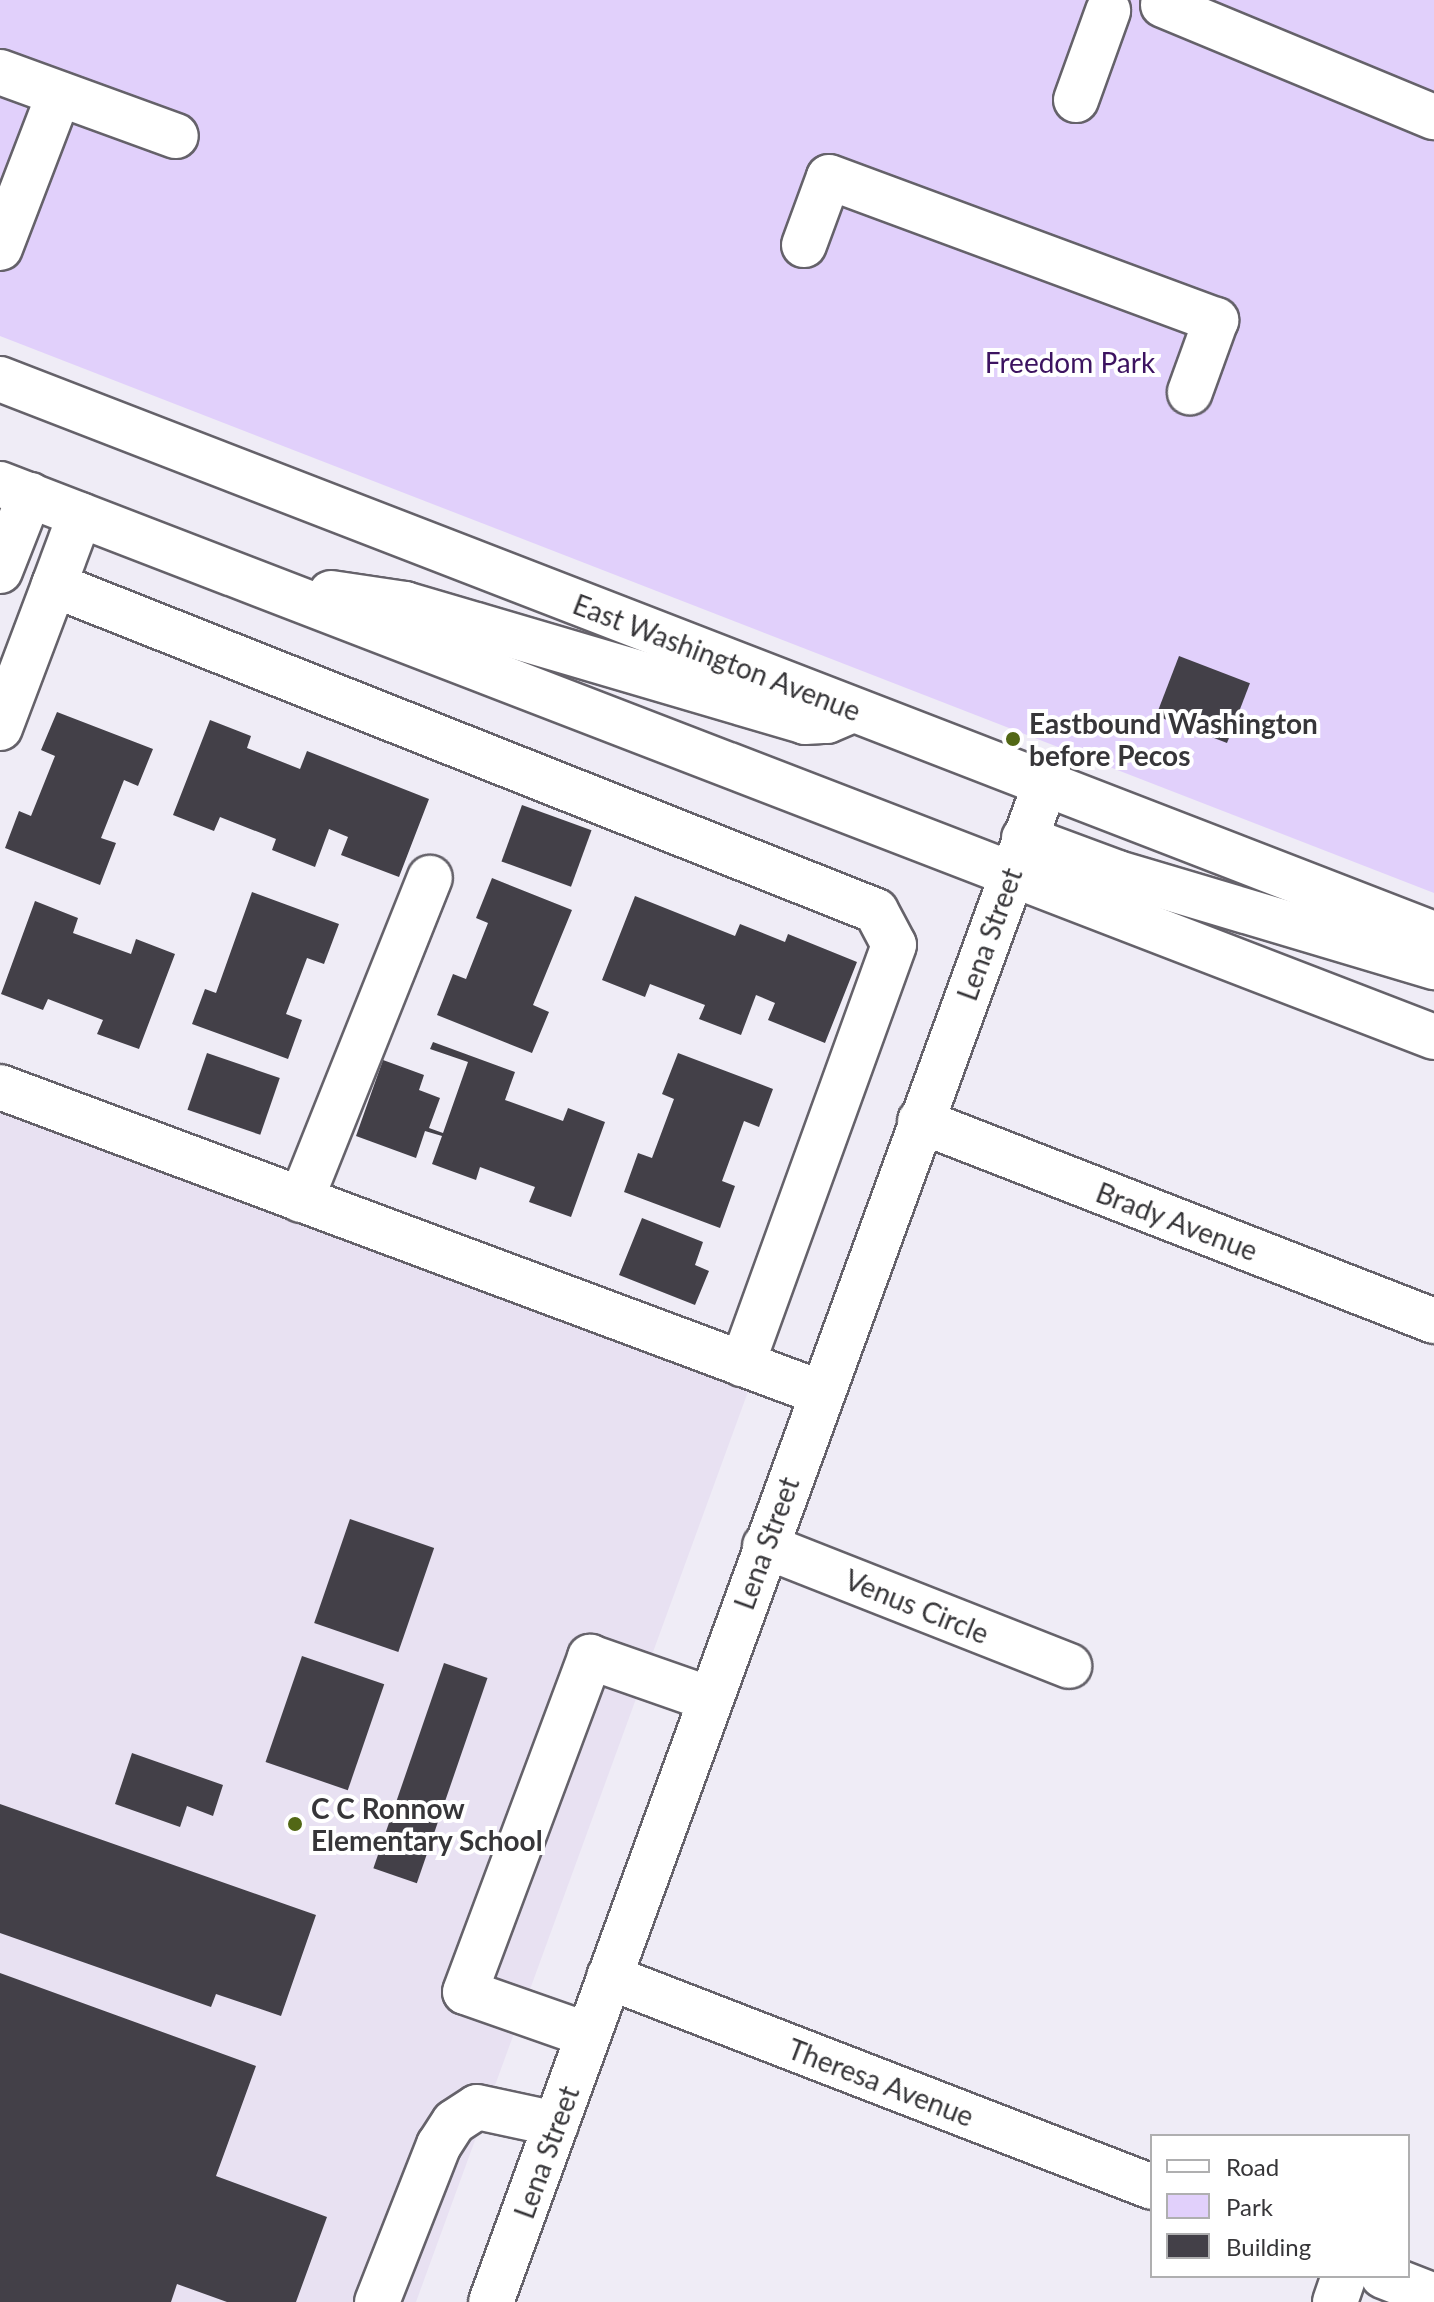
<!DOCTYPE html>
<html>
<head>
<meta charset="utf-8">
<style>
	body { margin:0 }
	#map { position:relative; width:1434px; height:2302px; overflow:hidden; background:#efecf6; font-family:Lato,sans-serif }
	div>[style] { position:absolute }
	.built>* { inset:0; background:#e8e1f2 }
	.green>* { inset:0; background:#e1d0fb }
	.building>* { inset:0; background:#434048; transform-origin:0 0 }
	.roads { filter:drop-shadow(2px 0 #65626a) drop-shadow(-2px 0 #65626a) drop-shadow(0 2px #65626a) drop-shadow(0 -2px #65626a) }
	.minor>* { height:44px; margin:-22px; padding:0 22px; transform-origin:22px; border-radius:22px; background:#fff }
	.major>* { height:44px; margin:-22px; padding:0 22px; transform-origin:22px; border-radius:22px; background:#fff }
	.dots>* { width:22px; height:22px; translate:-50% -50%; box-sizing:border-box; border:4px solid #fff; border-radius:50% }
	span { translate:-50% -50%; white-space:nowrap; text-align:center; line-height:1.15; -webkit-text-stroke:8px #fff; paint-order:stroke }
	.park-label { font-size:28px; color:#3c1360 }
	.street-label { font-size:28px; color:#373639 }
	.poi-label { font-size:28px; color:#373639; font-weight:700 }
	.left { translate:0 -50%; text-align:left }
	.legend { position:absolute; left:1150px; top:2134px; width:260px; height:144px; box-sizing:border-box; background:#fff; border:2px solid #afafb0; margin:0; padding:10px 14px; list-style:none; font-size:24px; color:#373639 }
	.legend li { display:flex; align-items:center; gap:16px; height:40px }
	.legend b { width:40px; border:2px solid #afafb0 }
</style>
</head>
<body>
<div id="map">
	<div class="built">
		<i style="clip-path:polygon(0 1071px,765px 1345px,416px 2302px,0 2302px)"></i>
	</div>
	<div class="green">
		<i style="clip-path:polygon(0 0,1434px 0,1434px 893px,0 336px)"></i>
	</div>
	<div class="building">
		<i style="left:1179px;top:656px;width:76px;height:64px;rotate:21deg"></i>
		<i style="clip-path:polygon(57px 712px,153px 749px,138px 786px,124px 780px,101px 838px,116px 843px,100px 885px,5px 848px,19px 811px,31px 816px,55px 756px,41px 750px)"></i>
		<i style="clip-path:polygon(210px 720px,251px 736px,247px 748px,300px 769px,307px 751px,429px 799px,399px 877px,341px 855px,348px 837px,329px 829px,315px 867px,272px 850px,276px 839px,220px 817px,214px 831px,173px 815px)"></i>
		<i style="left:522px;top:805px;width:74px;height:60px;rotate:20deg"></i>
		<i style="clip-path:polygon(492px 878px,572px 910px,533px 1005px,549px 1012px,532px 1053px,437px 1015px,453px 974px,466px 979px,488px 923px,476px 918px)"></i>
		<i style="clip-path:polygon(252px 892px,339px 924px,324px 964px,307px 958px,286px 1014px,302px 1020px,288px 1059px,192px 1024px,205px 989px,216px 993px)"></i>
		<i style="clip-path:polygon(635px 896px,735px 936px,740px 924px,785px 942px,788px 934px,857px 962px,825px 1043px,768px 1020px,775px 1003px,756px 995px,741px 1035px,699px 1019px,705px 1005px,650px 984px,645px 997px,602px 980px)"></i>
		<i style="clip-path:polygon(35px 901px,78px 918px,73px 933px,131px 954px,136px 939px,175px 954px,139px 1049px,97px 1034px,103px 1020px,48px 999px,43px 1010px,1px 994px)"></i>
		<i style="clip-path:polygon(433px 1042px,515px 1072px,505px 1100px,563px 1121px,568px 1108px,605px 1122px,571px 1217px,529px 1202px,535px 1187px,480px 1167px,476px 1180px,432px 1164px,442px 1136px,425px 1131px,416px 1158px,356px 1136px,383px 1060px,424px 1075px,419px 1090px,440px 1098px,429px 1128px,443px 1133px,468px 1062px,430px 1049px)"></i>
		<i style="left:207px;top:1053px;width:77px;height:60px;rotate:19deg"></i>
		<i style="clip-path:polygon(678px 1053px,773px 1089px,759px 1127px,744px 1121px,722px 1181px,735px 1186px,720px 1228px,624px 1192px,638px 1153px,652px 1158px,674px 1099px,662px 1094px)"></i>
		<i style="clip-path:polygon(642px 1218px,703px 1242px,695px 1265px,709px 1271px,695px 1305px,619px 1275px)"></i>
		<i style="left:350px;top:1519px;width:89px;height:110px;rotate:19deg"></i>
		<i style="left:302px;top:1656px;width:87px;height:112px;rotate:19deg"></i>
		<i style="left:444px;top:1663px;width:46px;height:217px;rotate:19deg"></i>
		<i style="clip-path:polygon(132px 1753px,223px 1785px,213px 1816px,187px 1806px,180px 1827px,115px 1804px)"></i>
		<i style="clip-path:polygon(0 1804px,316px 1915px,281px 2016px,216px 1994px,211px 2007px,0 1933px)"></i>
		<i style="clip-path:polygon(0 1973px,256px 2066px,216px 2176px,327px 2217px,296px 2302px,227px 2302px,177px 2284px,171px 2302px,0 2302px)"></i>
	</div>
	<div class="roads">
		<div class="minor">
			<i style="left:1163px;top:5px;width:293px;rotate:22.5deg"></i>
			<i style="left:0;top:72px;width:187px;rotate:20deg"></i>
			<i style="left:1076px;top:100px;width:95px;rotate:-70.2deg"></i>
			<i style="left:804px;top:245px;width:72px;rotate:-69.8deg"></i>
			<i style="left:829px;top:177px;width:413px;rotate:20.3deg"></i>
			<i style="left:1216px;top:320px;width:77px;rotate:109.9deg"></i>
			<i style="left:0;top:248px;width:165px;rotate:-69deg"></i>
			<i style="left:80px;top:515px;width:75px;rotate:110.4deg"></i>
			<i style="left:54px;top:585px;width:884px;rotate:21.63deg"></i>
			<i style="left:876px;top:911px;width:38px;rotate:62deg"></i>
			<i style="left:894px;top:945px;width:446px;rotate:109.9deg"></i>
			<i style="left:0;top:571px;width:82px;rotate:-68.5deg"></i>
			<i style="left:0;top:728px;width:153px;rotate:-69.3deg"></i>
			<i style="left:0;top:1087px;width:876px;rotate:20.44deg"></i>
			<i style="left:920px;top:1121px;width:552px;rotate:21.26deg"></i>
			<i style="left:301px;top:1200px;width:347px;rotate:-68.2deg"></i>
			<i style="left:765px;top:1546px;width:327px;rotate:21.5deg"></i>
			<i style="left:609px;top:1977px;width:582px;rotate:21.14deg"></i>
			<i style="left:588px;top:2035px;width:130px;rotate:-160.7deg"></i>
			<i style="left:465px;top:1992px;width:358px;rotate:-69.5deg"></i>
			<i style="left:590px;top:1657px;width:127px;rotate:19.3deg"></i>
			<i style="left:1383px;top:2276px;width:55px;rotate:21.4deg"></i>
			<i style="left:377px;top:2302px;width:169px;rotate:-68.5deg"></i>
			<i style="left:439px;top:2145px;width:27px;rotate:-57deg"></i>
			<i style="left:454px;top:2122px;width:27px;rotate:-33deg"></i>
			<i style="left:477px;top:2107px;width:81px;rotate:12.1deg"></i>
			<i style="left:491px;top:2302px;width:1615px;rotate:-69.94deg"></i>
			<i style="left:1335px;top:2302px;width:28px;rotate:-71deg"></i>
		</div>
		<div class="major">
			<i style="left:0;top:379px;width:1538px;rotate:21.16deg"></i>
			<i style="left:0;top:484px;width:1537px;rotate:21.09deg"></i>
			<i style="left:331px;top:593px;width:75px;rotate:8.5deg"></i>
			<i style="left:405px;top:604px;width:417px;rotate:16.4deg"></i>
			<i style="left:805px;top:722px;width:22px;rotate:-3deg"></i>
			<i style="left:827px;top:721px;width:21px;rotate:-23deg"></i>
			<i style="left:1024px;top:838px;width:100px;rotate:20.4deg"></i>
			<i style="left:1118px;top:873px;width:330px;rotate:16.6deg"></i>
		</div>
	</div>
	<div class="dots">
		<i style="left:1013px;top:739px;background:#526715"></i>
		<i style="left:295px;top:1824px;background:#526715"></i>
	</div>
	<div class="park-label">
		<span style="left:1070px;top:362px">Freedom Park</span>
	</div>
	<div class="street-label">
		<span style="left:717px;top:657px;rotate:21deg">East Washington Avenue</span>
		<span style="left:989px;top:934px;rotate:-70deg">Lena Street</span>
		<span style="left:1177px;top:1221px;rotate:21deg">Brady Avenue</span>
		<span style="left:766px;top:1543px;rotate:-70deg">Lena Street</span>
		<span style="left:917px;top:1606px;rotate:22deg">Venus Circle</span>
		<span style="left:881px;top:2082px;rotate:21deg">Theresa Avenue</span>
		<span style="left:546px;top:2152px;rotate:-70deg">Lena Street</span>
	</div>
	<div class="poi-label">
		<span class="left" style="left:1029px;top:739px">Eastbound Washington<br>before Pecos</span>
		<span class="left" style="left:311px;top:1824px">C C Ronnow<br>Elementary School</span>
	</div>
	<ul class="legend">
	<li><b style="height:10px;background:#fff"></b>Road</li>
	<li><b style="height:22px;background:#e1d0fb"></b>Park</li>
	<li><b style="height:22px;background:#434048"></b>Building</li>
	</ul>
</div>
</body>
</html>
